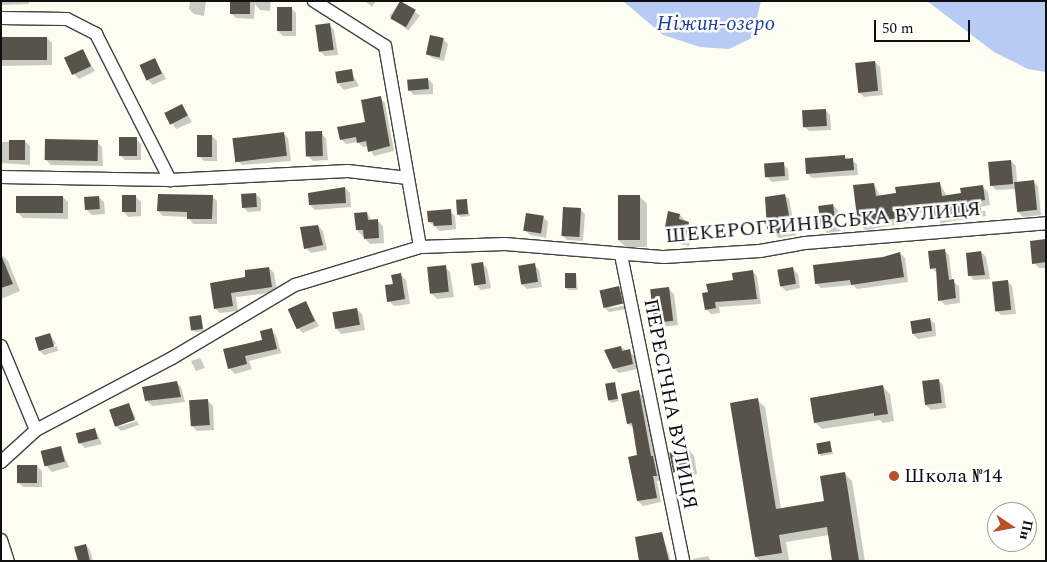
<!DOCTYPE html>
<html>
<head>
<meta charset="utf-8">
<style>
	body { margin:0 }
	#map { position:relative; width:1047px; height:562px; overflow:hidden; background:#fdfef1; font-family:Spectral,serif }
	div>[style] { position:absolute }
	.water>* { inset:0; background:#b8cbf4 }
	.shadow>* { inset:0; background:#0003; transform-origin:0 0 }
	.building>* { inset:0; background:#57534b; transform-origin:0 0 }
	.roads { filter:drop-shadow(1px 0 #424242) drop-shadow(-1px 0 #424242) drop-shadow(0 1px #424242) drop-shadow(0 -1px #424242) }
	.minor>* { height:12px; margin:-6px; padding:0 6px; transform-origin:6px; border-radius:6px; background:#fff }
	.dots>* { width:14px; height:14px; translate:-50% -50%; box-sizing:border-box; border:2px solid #fff; border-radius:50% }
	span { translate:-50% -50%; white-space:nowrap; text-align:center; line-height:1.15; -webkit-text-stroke:5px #fff; paint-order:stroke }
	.street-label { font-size:20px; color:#0f0f0f }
	.poi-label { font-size:20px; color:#0f0f0f }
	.left { translate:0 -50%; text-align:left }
	.water-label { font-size:21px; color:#1d3e9c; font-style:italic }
	.frame { position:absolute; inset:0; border:2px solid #0f0f0f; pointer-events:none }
	.north { position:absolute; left:987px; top:502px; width:50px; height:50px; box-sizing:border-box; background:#fff; border:1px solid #9f9f9f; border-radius:50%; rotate:102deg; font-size:14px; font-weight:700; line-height:20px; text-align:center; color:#0f0f0f }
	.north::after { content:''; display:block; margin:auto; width:18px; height:22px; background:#b9502c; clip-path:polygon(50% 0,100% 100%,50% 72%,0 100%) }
	.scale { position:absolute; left:874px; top:20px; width:96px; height:22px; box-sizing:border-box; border:2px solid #0f0f0f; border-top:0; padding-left:6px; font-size:15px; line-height:18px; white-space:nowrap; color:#0f0f0f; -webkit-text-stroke:4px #fff; paint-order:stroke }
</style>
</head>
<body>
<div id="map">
	<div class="water">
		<i style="clip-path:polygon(623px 1px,761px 1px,752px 38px,729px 49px,700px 47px,663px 35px)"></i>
		<i style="clip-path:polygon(927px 1px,1046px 1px,1046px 72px,1028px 69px,994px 52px)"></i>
	</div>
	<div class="shadow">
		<i style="clip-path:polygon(1px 1px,29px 1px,29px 4px,1px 5px)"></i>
		<i style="clip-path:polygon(190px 1px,206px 1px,204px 16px,194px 14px,189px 9px)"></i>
		<i style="clip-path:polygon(231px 1px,271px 1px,270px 11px,260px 10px,255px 4px,254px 19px,236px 18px,231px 13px)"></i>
		<i style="clip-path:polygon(365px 1px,376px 1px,372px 7px)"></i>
		<i style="left:401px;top:1px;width:24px;height:19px;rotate:38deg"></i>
		<i style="clip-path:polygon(291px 8px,296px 13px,296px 36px,283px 36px,278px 31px)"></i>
		<i style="clip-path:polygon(329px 25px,334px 30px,338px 55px,325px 56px,320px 51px)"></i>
		<i style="clip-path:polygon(47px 38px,52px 43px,52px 65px,1px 66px,1px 39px)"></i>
		<i style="clip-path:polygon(443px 39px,448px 44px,444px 61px,432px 58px,427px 53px)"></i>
		<i style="clip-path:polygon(82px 50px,95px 71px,79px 79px,74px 74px)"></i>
		<i style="clip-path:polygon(155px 59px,166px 79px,153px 85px,148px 80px)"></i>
		<i style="clip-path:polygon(875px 62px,880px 67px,883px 95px,864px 97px,859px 92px)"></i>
		<i style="clip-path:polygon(351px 71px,359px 86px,344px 90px,339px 85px)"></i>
		<i style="clip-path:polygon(428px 79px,433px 84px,433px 94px,414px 95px,409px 90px)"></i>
		<i style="clip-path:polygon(380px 98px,385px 103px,394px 151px,374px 156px,368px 146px,363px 147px,358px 142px,346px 144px,341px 139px,367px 123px)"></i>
		<i style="clip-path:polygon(182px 106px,192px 122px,176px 129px,166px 113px)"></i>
		<i style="clip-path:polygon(825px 110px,830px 115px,831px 130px,809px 131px,804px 126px)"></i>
		<i style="clip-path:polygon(283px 133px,288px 138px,291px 161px,242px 165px,237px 160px)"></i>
		<i style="clip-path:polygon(321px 133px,326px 138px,328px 160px,313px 161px,308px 156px)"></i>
		<i style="clip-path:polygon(212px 136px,217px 141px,217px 161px,204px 161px,199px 156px)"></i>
		<i style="clip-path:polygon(136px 139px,141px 144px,141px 160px,125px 160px,120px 155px)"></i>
		<i style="clip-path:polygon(25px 141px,30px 146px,30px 165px,1px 163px,1px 142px)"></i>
		<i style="clip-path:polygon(97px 142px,102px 147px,103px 166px,51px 165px,46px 160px)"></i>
		<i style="clip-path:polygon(844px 156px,857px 164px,858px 175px,812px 178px,807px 173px)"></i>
		<i style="clip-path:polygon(1011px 161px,1016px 166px,1017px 182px,1033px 181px,1038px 186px,1041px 215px,1023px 217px,1018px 212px,1016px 189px,996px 190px,991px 185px)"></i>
		<i style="clip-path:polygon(783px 164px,788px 169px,789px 180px,772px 182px,767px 177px)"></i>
		<i style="clip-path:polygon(874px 184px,880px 196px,940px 184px,947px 196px,963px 194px,982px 186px,988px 192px,990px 205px,935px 216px,985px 211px,986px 216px,941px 223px,929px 212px,913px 214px,914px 222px,865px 230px,859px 225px)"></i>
		<i style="clip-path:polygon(345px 188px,350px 193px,351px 207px,315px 210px,310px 205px,310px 194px)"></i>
		<i style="clip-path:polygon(256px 194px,261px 199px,261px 211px,248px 212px,243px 207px)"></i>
		<i style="clip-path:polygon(784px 195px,789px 199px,796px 235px,779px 238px,769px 228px)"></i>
		<i style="clip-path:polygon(212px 196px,217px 201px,217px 224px,193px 224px,188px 217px,163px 216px,158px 211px)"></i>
		<i style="clip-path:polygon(639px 196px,647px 204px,647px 247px,626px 247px,618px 240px)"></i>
		<i style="clip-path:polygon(63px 197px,68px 202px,68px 219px,23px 218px,18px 213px)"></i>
		<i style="clip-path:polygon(99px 197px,104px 202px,105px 214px,92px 215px,87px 210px)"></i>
		<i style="clip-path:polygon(136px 197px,141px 202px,141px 216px,128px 217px,123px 211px)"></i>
		<i style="clip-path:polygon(466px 200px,470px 216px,461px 217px,458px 215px)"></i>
		<i style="clip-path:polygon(833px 205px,838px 210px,840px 231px,827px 233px,822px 228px)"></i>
		<i style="clip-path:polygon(580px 209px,585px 214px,583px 241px,567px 240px,562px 235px)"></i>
		<i style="clip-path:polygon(450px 211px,455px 216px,456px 229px,440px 231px,429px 222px)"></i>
		<i style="clip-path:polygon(367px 213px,372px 221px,378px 221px,383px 226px,384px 243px,370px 244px,357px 230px)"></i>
		<i style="clip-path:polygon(680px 215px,693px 228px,689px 246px,677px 243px,672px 238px,673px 232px,666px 227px)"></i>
		<i style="clip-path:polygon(543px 217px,548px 222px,546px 238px,530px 235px,525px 230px)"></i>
		<i style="clip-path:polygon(318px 226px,323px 231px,327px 250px,311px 253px,306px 248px)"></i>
		<i style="clip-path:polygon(1046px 240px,1046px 268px,1039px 268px,1034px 263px)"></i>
		<i style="clip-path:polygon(944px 250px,949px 255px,952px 281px,959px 286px,960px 303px,945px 305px,940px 300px,937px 273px,932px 268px)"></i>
		<i style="clip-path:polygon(981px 252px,986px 257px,990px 279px,974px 280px,969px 275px)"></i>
		<i style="clip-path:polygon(900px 253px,905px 258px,908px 282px,857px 289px,853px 285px,821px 288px,816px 283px)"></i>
		<i style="clip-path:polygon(1px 254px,8px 261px,20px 291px,1px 299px)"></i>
		<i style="clip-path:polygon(482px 263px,487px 268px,491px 288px,481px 290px,476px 285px)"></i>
		<i style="clip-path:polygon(534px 265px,539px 270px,542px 287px,527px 289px,522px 284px)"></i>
		<i style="clip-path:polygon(445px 267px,450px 272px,454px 297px,437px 299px,432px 294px)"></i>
		<i style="clip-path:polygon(269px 268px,274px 273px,277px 292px,236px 297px,238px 311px,220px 313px,215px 308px,211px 284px,247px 278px)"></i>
		<i style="clip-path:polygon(793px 269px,798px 274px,800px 288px,786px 291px,781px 286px,778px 271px)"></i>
		<i style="clip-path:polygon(752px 271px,757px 276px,761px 304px,719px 307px,720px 313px,711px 314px,706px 309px,734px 281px)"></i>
		<i style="clip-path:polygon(576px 274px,578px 290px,569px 290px,566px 288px)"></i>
		<i style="clip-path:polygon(401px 275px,406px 280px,410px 304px,394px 306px,389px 301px)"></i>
		<i style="clip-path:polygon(1007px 281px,1012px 286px,1016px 314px,1001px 315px,996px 310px)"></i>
		<i style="clip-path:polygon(619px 287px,626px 302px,606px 309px,626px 305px,627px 309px,609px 312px,604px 307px)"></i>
		<i style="clip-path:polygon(669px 289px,674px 294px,678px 325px,661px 327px,656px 322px)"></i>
		<i style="clip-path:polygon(306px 303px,319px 326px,303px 333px,298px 328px)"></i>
		<i style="clip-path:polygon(357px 309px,362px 314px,365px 330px,341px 334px,336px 328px)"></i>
		<i style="clip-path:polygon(200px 316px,204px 331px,195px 332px,192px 330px)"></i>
		<i style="clip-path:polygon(930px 319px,935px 324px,936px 336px,918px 339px,913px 334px)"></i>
		<i style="clip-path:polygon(271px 330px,276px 335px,281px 353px,249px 361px,252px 369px,235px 374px,230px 369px,224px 350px,263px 341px)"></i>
		<i style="clip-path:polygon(50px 334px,56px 344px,41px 351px,57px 346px,58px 351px,44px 355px,39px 350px)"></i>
		<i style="clip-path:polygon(621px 347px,635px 356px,638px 369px,619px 373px,614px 368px,606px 351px)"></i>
		<i style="clip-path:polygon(200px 358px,205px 368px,196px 371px,191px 361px)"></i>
		<i style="clip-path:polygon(938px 380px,943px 385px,946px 408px,931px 410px,926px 405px)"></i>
		<i style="clip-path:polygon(176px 382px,181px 387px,185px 402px,152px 406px,147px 401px)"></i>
		<i style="clip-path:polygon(614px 383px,619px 401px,611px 403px,609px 400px)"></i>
		<i style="clip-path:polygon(883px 387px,890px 394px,894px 421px,883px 423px,880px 420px,822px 429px,815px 422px)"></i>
		<i style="clip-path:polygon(638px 392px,643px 396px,662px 480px,657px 481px,661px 502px,643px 506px,638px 501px,630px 458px,638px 456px,634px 428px,628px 424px,622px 395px)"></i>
		<i style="clip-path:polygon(757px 400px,765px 407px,781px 509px,825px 502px,844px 473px,852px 481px,865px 561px,833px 561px,829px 535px,786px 542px,789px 560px,760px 561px,756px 557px)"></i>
		<i style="clip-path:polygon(208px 401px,213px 406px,214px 430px,197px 431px,192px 426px)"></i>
		<i style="clip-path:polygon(128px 404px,136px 418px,117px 427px,116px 426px)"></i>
		<i style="clip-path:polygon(137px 421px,139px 425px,121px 431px,117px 427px)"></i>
		<i style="clip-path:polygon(95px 429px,102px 444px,85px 448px,80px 443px)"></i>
		<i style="clip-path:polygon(830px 442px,833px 454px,821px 456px,819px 453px)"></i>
		<i style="clip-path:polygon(60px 447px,69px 467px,52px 472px,47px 467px)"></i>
		<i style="clip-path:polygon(689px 450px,694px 456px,697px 474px,680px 477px,675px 472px)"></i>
		<i style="clip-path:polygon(37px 466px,42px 471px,42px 487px,23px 487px,18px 482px)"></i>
		<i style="clip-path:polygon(662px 533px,671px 561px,651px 561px)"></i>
		<i style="clip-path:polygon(86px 545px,90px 550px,93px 561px,79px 561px)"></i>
		<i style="clip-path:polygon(708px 556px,711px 561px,693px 561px,693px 559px)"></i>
	</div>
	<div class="building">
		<i style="left:230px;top:1px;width:20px;height:13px"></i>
		<i style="left:400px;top:1px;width:18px;height:20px;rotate:29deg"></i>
		<i style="left:277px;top:7px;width:15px;height:24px"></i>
		<i style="left:330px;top:23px;width:27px;height:15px;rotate:82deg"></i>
		<i style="left:430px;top:35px;width:14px;height:20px;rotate:12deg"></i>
		<i style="left:47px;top:37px;width:23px;height:46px;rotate:90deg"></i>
		<i style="left:83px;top:49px;width:19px;height:21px;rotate:65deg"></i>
		<i style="left:155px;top:58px;width:17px;height:17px;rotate:66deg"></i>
		<i style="left:875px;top:61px;width:30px;height:20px;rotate:84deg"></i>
		<i style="left:352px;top:69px;width:12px;height:17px;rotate:81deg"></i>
		<i style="left:428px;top:78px;width:11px;height:21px;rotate:85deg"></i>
		<i style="clip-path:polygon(381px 96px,390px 146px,368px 152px,366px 141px,357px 143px,356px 137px,340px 140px,337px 127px,365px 122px,361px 100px)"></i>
		<i style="left:182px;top:104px;width:13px;height:20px;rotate:63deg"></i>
		<i style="left:826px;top:109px;width:17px;height:24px;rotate:87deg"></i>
		<i style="left:322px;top:131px;width:25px;height:17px;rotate:88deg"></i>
		<i style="left:284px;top:132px;width:24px;height:52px;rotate:83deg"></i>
		<i style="left:197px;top:135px;width:15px;height:22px"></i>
		<i style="left:119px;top:137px;width:18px;height:19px"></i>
		<i style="left:45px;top:139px;width:53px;height:21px;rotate:1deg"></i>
		<i style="left:9px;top:140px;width:16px;height:20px"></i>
		<i style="clip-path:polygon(845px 155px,845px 159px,853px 158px,854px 170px,806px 174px,805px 158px)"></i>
		<i style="left:1011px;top:160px;width:24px;height:23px;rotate:85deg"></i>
		<i style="left:784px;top:162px;width:14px;height:20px;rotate:86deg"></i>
		<i style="left:1034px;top:180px;width:30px;height:20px;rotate:84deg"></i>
		<i style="clip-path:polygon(940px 182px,942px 196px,961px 193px,960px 188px,983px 185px,985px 200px,979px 201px,981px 210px,934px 217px,933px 212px,928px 213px,927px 206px,908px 208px,909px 216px,858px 225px,853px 185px,874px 183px,876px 196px,896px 193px,895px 187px)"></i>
		<i style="clip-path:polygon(345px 187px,346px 203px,309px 205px,308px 193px)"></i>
		<i style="left:256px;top:193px;width:14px;height:15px;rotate:86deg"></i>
		<i style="clip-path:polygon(158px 194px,213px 195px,212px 219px,187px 219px,187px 212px,157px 211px)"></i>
		<i style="clip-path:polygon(785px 194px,792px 231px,774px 234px,773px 228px,767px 229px,765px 197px)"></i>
		<i style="left:122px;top:195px;width:14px;height:17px"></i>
		<i style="left:618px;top:195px;width:22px;height:45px"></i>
		<i style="left:16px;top:196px;width:47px;height:17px"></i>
		<i style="left:99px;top:196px;width:13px;height:15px;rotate:86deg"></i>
		<i style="left:467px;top:199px;width:15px;height:11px;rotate:86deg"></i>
		<i style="left:833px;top:204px;width:22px;height:15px;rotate:82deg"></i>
		<i style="left:563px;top:207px;width:18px;height:29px;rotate:3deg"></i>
		<i style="clip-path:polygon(451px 209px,452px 225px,434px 226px,433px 222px,428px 222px,427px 211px)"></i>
		<i style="clip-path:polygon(668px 211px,680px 214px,679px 219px,689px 222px,684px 242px,670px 238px,672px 229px,665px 227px)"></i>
		<i style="clip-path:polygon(367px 212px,368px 220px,378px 219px,379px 238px,364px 239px,363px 230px,356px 230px,354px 213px)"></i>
		<i style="left:526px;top:213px;width:18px;height:18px;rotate:9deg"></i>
		<i style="clip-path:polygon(318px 225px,323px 245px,304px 249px,300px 227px)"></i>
		<i style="clip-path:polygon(1046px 239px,1046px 262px,1032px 264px,1030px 241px)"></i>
		<i style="clip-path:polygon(945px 249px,949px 280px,954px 279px,956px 298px,938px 301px,936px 268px,930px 269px,928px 251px)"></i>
		<i style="clip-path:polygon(981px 251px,985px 275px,968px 276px,966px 253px)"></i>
		<i style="clip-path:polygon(900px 252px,904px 277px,851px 285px,850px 280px,815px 284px,813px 265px,883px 257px)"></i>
		<i style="clip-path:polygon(1px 255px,13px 284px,1px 288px)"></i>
		<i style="left:483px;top:262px;width:22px;height:12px;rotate:82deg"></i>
		<i style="left:535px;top:263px;width:19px;height:17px;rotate:81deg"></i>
		<i style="left:446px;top:265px;width:27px;height:19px;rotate:84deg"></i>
		<i style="clip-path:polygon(269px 267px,272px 287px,231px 293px,233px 306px,214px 309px,210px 283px,245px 277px,245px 270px)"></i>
		<i style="left:793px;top:267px;width:17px;height:16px;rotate:80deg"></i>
		<i style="clip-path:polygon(753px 270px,757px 299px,715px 302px,716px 308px,705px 310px,702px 293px,708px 292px,706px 284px,733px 280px,732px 273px)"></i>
		<i style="clip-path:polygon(401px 273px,405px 299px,387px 302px,385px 285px,393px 284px,391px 275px)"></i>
		<i style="left:565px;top:273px;width:11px;height:15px"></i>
		<i style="left:1008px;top:280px;width:30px;height:16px;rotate:84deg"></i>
		<i style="left:619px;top:286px;width:18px;height:20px;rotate:77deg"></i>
		<i style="left:669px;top:287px;width:34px;height:19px;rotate:83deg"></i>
		<i style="left:306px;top:301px;width:22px;height:20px;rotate:66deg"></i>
		<i style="left:357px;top:308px;width:17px;height:25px;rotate:80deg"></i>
		<i style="left:201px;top:315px;width:14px;height:12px;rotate:82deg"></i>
		<i style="left:930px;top:318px;width:13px;height:20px;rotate:81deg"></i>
		<i style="clip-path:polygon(272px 328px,277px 349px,245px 356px,247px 364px,228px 369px,223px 349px,262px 340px,260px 331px)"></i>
		<i style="left:50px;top:333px;width:14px;height:16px;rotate:73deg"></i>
		<i style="clip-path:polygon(621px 346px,622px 351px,630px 349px,633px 364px,613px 369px,604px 350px)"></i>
		<i style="left:939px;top:379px;width:24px;height:17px;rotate:83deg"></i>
		<i style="clip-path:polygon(177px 381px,181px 397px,145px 401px,142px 387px)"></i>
		<i style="left:615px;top:382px;width:17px;height:10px;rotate:80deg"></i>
		<i style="clip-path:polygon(883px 385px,888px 414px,874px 416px,874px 413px,814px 423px,810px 398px)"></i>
		<i style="clip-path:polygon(639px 390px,651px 456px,653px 456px,657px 476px,653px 476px,657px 498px,637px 501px,628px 457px,637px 455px,632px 423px,627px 424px,621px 394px)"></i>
		<i style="clip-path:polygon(758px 398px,776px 509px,824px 501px,820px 476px,845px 472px,859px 561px,832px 561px,827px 527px,779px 535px,782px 553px,755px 557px,730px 403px)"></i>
		<i style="left:208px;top:399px;width:26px;height:19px;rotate:86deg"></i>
		<i style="left:129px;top:403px;width:18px;height:21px;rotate:71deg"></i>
		<i style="left:95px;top:428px;width:11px;height:20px;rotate:75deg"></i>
		<i style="left:830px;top:441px;width:11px;height:14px;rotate:80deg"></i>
		<i style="left:61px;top:446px;width:16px;height:21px;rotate:76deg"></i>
		<i style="left:689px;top:449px;width:20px;height:20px;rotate:79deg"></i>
		<i style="left:17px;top:465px;width:20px;height:18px"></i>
		<i style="clip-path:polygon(662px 532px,669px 561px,639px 561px,635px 537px)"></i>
		<i style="clip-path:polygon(86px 544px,90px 561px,78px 561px,74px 547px)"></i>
	</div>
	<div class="roads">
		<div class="minor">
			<i style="left:314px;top:1px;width:84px;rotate:32.4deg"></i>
			<i style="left:385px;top:46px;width:204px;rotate:80.1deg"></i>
			<i style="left:1px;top:18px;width:66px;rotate:0.9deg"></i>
			<i style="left:67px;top:19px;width:33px;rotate:27deg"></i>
			<i style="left:96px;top:34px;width:164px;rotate:63.1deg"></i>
			<i style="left:1px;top:177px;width:169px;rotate:1deg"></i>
			<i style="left:170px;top:180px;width:178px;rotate:-2.9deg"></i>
			<i style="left:348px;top:171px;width:60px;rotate:6.7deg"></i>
			<i style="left:621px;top:255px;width:312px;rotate:78.5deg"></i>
			<i style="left:1px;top:346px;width:91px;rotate:67.4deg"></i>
			<i style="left:1px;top:462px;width:47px;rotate:-42.4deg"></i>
			<i style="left:36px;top:430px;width:154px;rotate:-27.9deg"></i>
			<i style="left:172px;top:358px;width:143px;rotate:-30.7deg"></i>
			<i style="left:295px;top:285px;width:131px;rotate:-16.9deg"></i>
			<i style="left:420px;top:247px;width:85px;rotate:-2deg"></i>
			<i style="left:505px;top:244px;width:160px;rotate:4.7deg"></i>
			<i style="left:664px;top:257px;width:96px;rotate:-3.6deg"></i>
			<i style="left:760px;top:251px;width:46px;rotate:-10.1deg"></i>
			<i style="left:805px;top:243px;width:242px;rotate:-4.7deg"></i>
			<i style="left:1px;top:540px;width:22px;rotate:72deg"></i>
		</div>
	</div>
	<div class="dots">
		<i style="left:894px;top:476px;background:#b9502c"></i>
	</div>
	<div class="street-label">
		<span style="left:823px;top:223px;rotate:-5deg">ШЕКЕРОГРИНІВСЬКА ВУЛИЦЯ</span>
		<span style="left:670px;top:404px;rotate:79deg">ПЕРЕСІЧНА ВУЛИЦЯ</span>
	</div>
	<div class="poi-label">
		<span class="left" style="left:904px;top:476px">Школа №14</span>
	</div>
	<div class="water-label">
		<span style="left:716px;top:24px">Ніжин-озеро</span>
	</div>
	<div class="frame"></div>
	<div class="north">Пн</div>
	<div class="scale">50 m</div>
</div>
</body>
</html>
